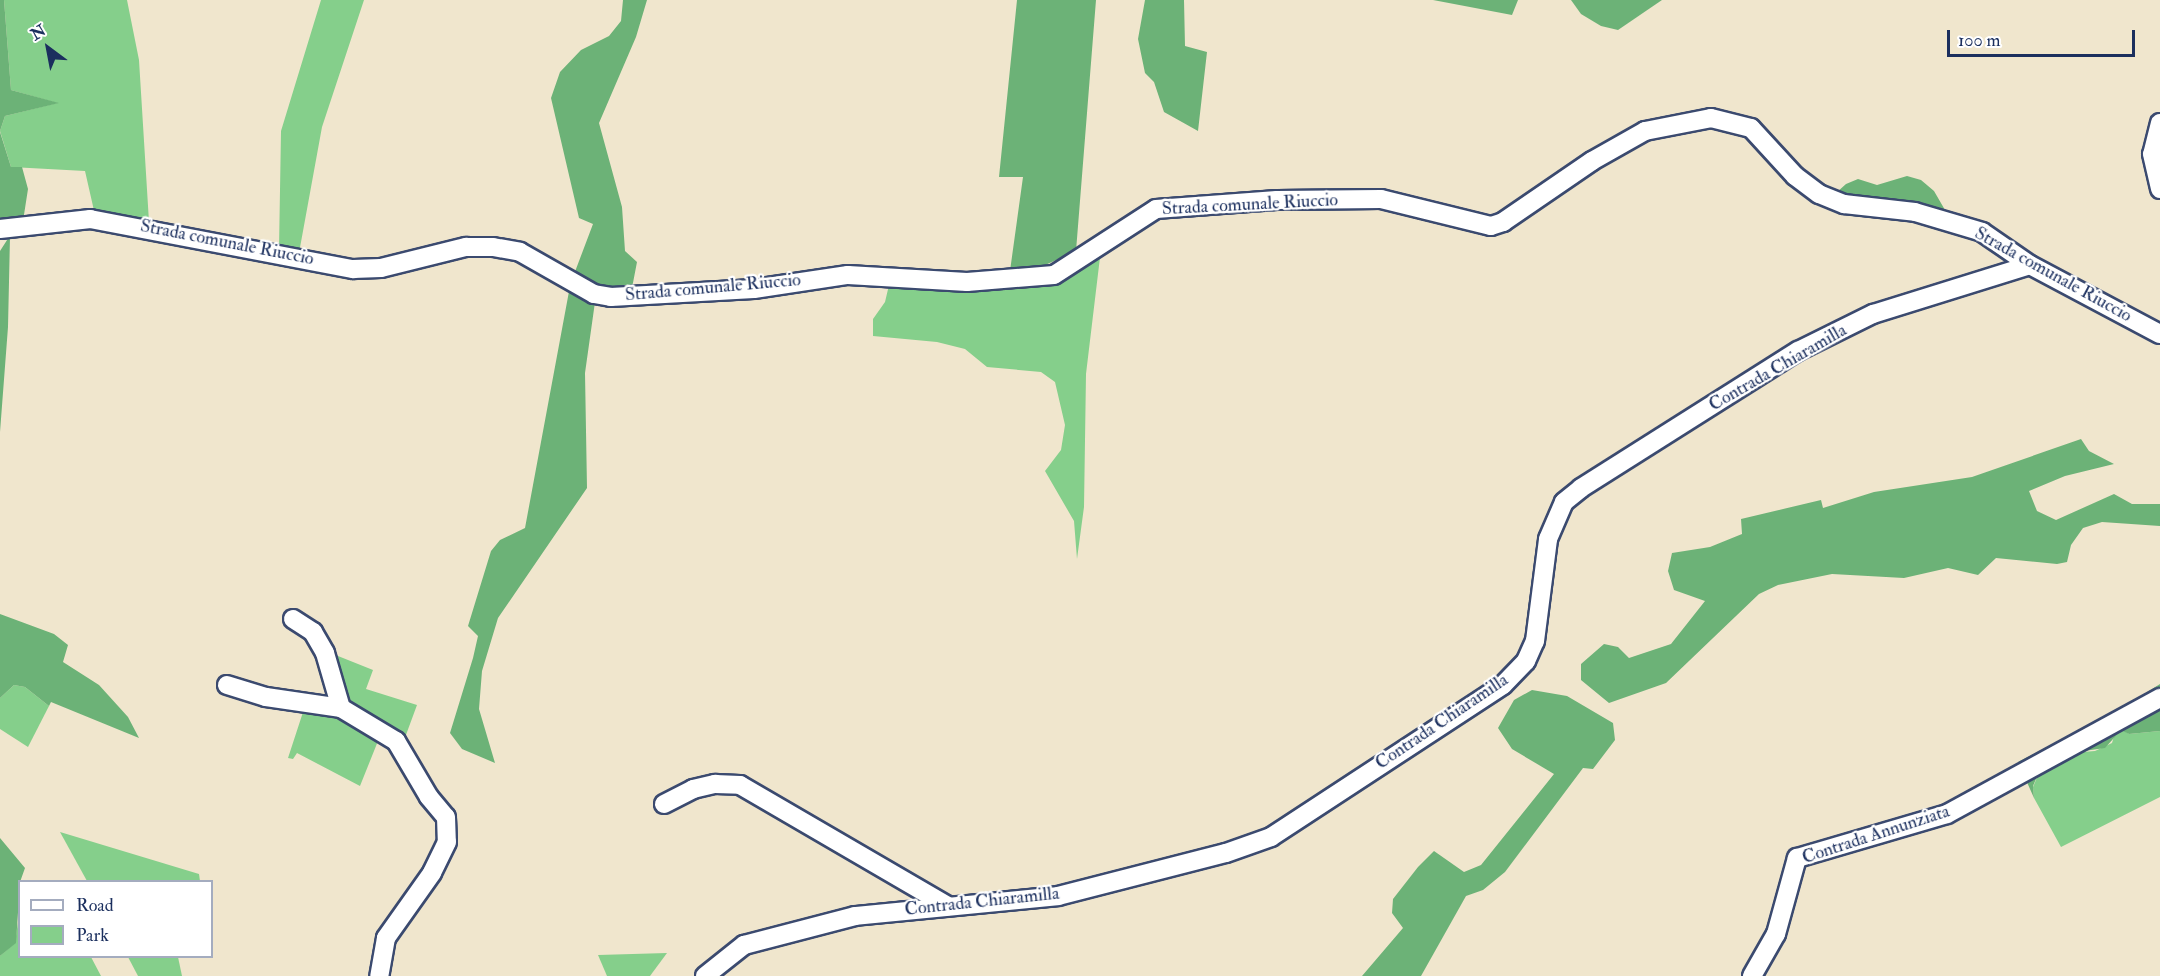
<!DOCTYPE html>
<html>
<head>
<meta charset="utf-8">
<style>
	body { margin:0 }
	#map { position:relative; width:2160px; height:976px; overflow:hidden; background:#f0e6cd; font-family:"IM FELL Double Pica",serif }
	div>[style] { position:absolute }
	.green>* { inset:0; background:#85cf8b }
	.forest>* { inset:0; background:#6cb277 }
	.roads { filter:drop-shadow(2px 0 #3b4a6f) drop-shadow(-2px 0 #3b4a6f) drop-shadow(0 2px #3b4a6f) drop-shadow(0 -2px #3b4a6f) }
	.minor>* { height:18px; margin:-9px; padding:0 9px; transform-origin:9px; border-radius:9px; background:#fff }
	span { translate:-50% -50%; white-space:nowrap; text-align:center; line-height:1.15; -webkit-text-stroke:4.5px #fff; paint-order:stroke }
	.street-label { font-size:18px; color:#1b2f5e }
	.legend { position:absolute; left:18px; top:880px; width:195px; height:78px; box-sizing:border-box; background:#fff; border:2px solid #a4acbf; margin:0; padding:8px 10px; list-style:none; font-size:18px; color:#1b2f5e }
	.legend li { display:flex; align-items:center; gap:12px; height:30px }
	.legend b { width:30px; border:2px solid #a4acbf }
	.north { position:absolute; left:18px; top:18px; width:60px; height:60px; -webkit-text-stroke:4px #fff; paint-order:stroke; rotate:328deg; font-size:16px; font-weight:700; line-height:24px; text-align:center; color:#1b2f5e }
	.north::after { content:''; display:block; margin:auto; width:21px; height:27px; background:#1b2f5e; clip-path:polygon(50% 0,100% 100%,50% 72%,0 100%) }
	.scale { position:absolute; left:1947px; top:30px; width:188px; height:27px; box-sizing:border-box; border:3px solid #1b2f5e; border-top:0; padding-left:8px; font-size:18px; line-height:21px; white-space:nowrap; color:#1b2f5e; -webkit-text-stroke:4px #fff; paint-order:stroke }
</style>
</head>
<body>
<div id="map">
	<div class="green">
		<i style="clip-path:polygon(4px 0,127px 0,139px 60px,149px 222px,95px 215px,85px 171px,11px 167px,0 131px,5px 116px,57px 103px,11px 90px)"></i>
		<i style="clip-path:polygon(321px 0,364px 0,322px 127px,299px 253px,279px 249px,281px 131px)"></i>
		<i style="clip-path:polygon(1101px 249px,1086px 374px,1084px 507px,1077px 559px,1074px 521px,1045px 471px,1061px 450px,1065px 425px,1055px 382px,1041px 372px,987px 367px,965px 349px,937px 342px,873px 336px,873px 319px,885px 302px,889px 285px,1051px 283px)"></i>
		<i style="clip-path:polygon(328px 652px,373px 670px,366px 689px,417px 705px,403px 743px,382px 731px,360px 786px,297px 753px,293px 759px,288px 758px,305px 706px,327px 710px,338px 688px,342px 677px,333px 672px)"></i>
		<i style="clip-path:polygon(14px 685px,25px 687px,49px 706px,28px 747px,0 729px,0 698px)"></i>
		<i style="clip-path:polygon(2122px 729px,2129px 734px,2160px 731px,2160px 797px,2061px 847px,2034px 798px,2033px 787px,2038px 775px,2070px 753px,2095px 751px,2112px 743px,2115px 733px)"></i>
		<i style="clip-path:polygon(60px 832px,199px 874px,200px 881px,87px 881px)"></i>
		<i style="clip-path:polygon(19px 915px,20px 956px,91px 957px,101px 976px,0 976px,0 956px,15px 943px)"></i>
		<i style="clip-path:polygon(667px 953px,650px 976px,607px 976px,598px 955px)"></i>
		<i style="clip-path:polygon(128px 957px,178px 957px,182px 976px,138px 976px)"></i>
	</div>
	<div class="forest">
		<i style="clip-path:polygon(0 0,4px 0,11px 90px,59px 103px,5px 116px,0 131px)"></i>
		<i style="clip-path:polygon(623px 0,647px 0,636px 37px,599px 123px,622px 207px,625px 251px,637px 262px,632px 288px,608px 290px,573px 277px,593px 224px,579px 218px,551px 98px,560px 72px,581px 50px,609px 36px,621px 21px)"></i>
		<i style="clip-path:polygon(1017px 0,1096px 0,1076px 251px,1043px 266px,1010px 271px,1023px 177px,999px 177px)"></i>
		<i style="clip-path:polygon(1145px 0,1184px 0,1185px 46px,1207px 52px,1198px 131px,1164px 112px,1154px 82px,1145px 73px,1138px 39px)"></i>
		<i style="clip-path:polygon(1433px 0,1518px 0,1512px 15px)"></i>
		<i style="clip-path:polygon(1571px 0,1662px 0,1618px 30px,1601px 26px,1581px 14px)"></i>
		<i style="clip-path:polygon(0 132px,11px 167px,22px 167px,28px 189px,21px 234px,10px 237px,8px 327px,0 432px,0 251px,9px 237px,0 236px)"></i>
		<i style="clip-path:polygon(1907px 176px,1921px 180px,1934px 191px,1945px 210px,1956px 215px,1952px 221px,1840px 211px,1836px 193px,1846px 184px,1858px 179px,1877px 185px)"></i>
		<i style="clip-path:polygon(570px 286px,595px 302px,585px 373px,587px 488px,498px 618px,482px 671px,479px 709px,495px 763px,462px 749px,450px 733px,473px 658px,478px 636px,468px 626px,491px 551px,500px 540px,525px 528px)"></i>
		<i style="clip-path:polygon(2081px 439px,2089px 451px,2114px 464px,2065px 476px,2029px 491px,2037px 511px,2056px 520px,2114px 494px,2132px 504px,2160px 504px,2160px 526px,2102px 522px,2083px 528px,2071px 545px,2067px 562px,2057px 564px,1996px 558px,1978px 575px,1948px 568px,1904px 578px,1832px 574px,1778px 585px,1759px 594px,1666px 683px,1609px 703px,1581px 680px,1581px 664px,1604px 644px,1618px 647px,1629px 658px,1671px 644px,1705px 601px,1674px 590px,1668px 571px,1672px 553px,1710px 547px,1742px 534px,1741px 519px,1821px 500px,1823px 508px,1874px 492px,1972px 477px)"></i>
		<i style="clip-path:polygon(0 614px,54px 634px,68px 645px,63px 662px,99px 685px,128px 717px,139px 738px,51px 702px,49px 706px,25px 687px,14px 685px,0 698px)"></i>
		<i style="clip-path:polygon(2160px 684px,2160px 731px,2129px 734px,2121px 730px,2105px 748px,2070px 753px,2038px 774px,2033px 786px,2034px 798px,2018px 762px,2122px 708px)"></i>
		<i style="clip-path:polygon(1532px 690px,1567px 696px,1613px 723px,1615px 740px,1593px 769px,1583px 768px,1505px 872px,1483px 890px,1466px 896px,1421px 976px,1362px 976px,1403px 928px,1392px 913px,1393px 899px,1418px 867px,1434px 851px,1464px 872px,1481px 865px,1554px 774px,1512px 749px,1498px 728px,1514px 700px)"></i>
		<i style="clip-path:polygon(0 838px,25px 868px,20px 882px,16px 943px,0 956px)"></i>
	</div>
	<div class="roads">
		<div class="minor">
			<i style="left:2160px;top:123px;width:32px;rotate:104deg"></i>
			<i style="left:2152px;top:154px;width:36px;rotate:77deg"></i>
			<i style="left:0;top:229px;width:91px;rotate:-6.3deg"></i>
			<i style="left:90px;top:219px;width:268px;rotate:10.8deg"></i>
			<i style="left:353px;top:269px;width:28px;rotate:-2deg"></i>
			<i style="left:381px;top:268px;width:88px;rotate:-13.9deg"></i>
			<i style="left:466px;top:247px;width:27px"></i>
			<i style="left:493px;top:247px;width:27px;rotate:10deg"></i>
			<i style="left:520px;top:252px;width:85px;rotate:29.6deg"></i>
			<i style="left:594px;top:294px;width:17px;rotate:10deg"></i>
			<i style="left:611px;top:297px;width:143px;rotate:-3.2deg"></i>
			<i style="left:754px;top:289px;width:95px;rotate:-8.5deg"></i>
			<i style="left:848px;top:275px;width:119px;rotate:3.4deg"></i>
			<i style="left:967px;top:282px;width:87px;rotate:-4.6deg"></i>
			<i style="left:1054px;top:275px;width:121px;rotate:-32.9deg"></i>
			<i style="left:1156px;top:209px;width:121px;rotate:-4.3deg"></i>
			<i style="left:1277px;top:200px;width:104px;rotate:-0.6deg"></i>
			<i style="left:1381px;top:199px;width:113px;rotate:13.8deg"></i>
			<i style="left:1491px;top:226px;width:13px;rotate:-18deg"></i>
			<i style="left:1503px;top:222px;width:108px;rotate:-34.4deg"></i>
			<i style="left:1592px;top:161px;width:61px;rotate:-29.5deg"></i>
			<i style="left:1645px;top:131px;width:67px;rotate:-11.1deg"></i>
			<i style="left:1711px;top:118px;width:41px;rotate:14deg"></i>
			<i style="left:1751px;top:128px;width:65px;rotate:47.5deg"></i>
			<i style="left:1795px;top:176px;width:30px;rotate:37deg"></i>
			<i style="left:1819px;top:194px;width:27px;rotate:22deg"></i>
			<i style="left:1844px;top:204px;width:71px;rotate:6.4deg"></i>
			<i style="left:1915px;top:212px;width:70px;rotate:16.6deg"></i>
			<i style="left:1982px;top:232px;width:58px;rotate:34.5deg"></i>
			<i style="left:2030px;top:265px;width:147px;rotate:28deg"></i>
			<i style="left:293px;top:619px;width:24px;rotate:33deg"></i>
			<i style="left:313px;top:632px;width:24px;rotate:60deg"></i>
			<i style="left:325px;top:653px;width:57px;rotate:73.8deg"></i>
			<i style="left:227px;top:685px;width:41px;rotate:17.1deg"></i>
			<i style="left:266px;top:697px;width:76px;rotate:8.3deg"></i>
			<i style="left:341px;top:708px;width:64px;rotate:31deg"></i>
			<i style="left:396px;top:741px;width:65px;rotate:59.5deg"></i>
			<i style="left:429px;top:797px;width:26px;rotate:50deg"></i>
			<i style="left:446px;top:817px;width:25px;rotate:88deg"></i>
			<i style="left:447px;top:842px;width:34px;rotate:116deg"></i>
			<i style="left:432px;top:873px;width:80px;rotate:125.3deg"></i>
			<i style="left:386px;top:938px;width:39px;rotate:100deg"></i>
			<i style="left:664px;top:804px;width:33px;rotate:-27deg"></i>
			<i style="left:693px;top:789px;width:23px;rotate:-13deg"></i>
			<i style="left:715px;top:784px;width:25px;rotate:2deg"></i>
			<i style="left:740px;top:785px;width:241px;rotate:30.2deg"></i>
			<i style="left:705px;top:976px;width:50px;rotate:-38.5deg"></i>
			<i style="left:744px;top:945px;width:115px;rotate:-14.6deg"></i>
			<i style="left:855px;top:916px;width:204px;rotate:-5.6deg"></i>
			<i style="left:1058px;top:896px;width:173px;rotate:-14.4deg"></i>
			<i style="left:1226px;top:853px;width:48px;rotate:-19.6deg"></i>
			<i style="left:1271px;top:837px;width:277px;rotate:-33.2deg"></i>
			<i style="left:1503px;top:685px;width:33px;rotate:-46deg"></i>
			<i style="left:1526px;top:661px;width:22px;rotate:-66deg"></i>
			<i style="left:1535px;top:641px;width:103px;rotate:-82.7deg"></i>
			<i style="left:1548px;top:539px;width:40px;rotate:-66.6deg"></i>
			<i style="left:1564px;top:502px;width:22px;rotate:-39deg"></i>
			<i style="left:1581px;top:488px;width:257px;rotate:-32.3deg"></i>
			<i style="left:1798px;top:351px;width:84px;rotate:-26.3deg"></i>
			<i style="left:1873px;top:314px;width:164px;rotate:-17.3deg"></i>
			<i style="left:1752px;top:976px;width:48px;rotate:-60.3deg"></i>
			<i style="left:1776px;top:934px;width:79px;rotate:-74.6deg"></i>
			<i style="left:1797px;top:858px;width:156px;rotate:-16.3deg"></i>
			<i style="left:1947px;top:814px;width:243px;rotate:-28.6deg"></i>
		</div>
	</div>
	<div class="street-label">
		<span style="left:1250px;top:205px;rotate:-3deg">Strada comunale Riuccio</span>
		<span style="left:227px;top:243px;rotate:11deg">Strada comunale Riuccio</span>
		<span style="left:2053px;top:275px;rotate:29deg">Strada comunale Riuccio</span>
		<span style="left:713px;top:288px;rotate:-5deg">Strada comunale Riuccio</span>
		<span style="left:1778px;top:368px;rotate:-30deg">Contrada Chiaramilla</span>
		<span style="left:1442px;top:722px;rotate:-34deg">Contrada Chiaramilla</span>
		<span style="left:1876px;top:835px;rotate:-18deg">Contrada Annunziata</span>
		<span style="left:982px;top:902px;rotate:-6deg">Contrada Chiaramilla</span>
	</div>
	<ul class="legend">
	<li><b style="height:8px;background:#fff"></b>Road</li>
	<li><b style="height:16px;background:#85cf8b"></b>Park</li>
	</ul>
	<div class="north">N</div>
	<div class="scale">100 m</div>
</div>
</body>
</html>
